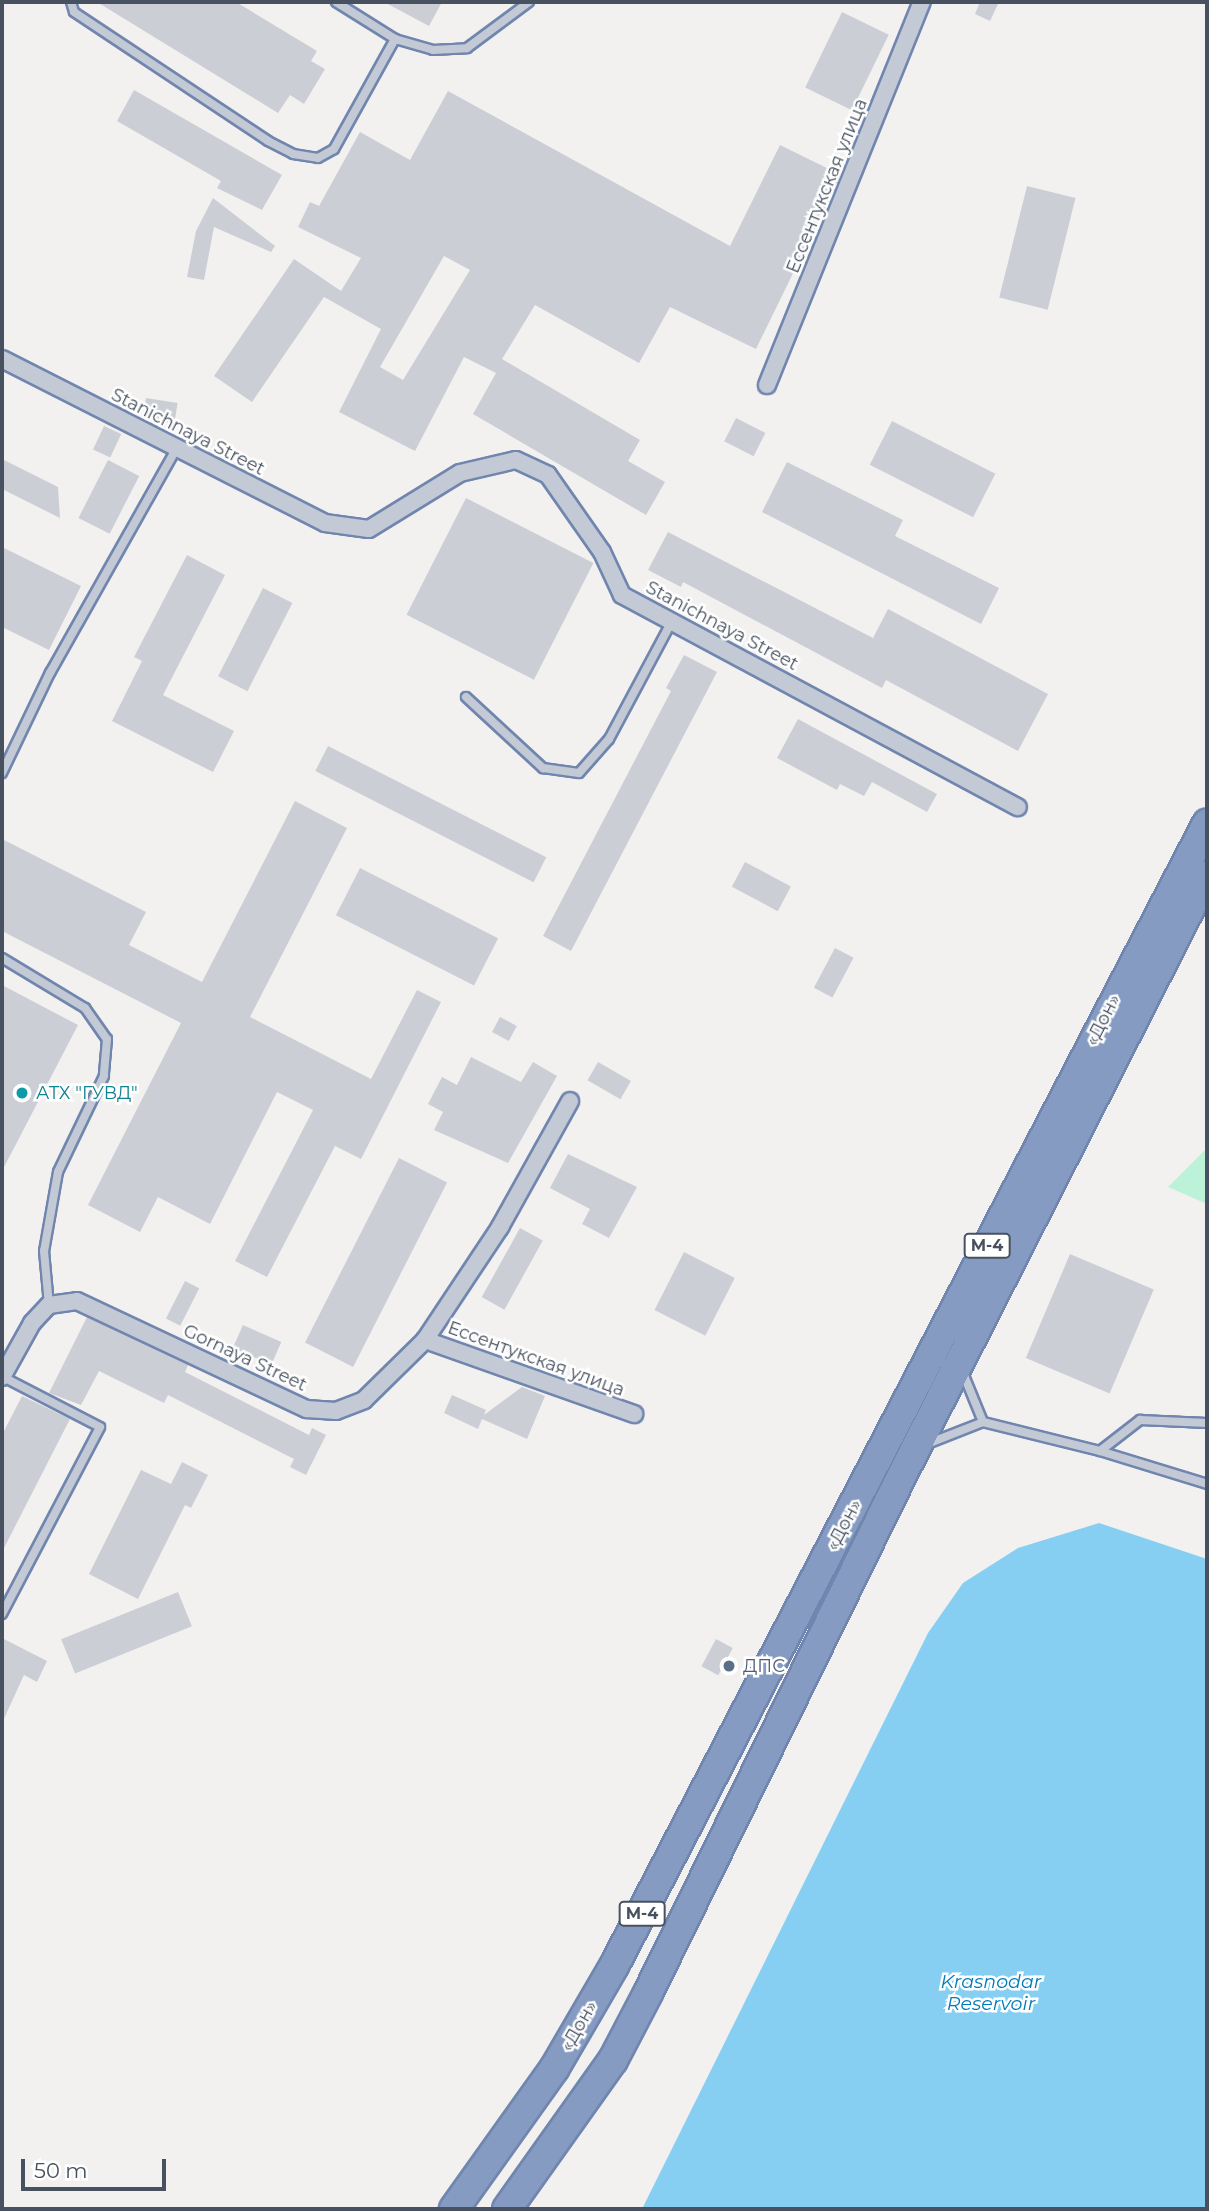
<!DOCTYPE html>
<html>
<head>
<meta charset="utf-8">
<style>
	body { margin:0 }
	#map { position:relative; width:1209px; height:2211px; overflow:hidden; background:#f3f0f0; font-family:Montserrat,sans-serif }
	div>[style] { position:absolute }
	.green>* { inset:0; background:#bcf3d8 }
	.water>* { inset:0; background:#86cff2 }
	.building>* { inset:0; background:#ccced6; transform-origin:0 0 }
	.roads { filter:drop-shadow(2px 0 #7086ae) drop-shadow(-2px 0 #7086ae) drop-shadow(0 2px #7086ae) drop-shadow(0 -2px #7086ae) }
	.lane>* { height:8px; margin:-4px; padding:0 4px; transform-origin:4px; border-radius:4px; background:#c3cad6 }
	.street>* { height:16px; margin:-8px; padding:0 8px; transform-origin:8px; border-radius:8px; background:#c3cad6 }
	.highway>* { height:28px; margin:-14px; padding:0 14px; transform-origin:14px; border-radius:14px; background:#859bc2 }
	.dots>* { width:19px; height:19px; translate:-50% -50%; box-sizing:border-box; border:4px solid #fff; border-radius:50% }
	span { translate:-50% -50%; white-space:nowrap; text-align:center; line-height:1.15; -webkit-text-stroke:5px #fff; paint-order:stroke }
	.shield-label span { padding:2px 5px; background:#fff; border:2px solid; border-radius:5px; -webkit-text-stroke-width:0 }
	.shield-label { font-size:16px; color:#47515f; font-weight:700 }
	.street-label { font-size:18px; color:#47515f }
	.culture-label { font-size:18px; color:#0d838f }
	.left { translate:0 -50%; text-align:left }
	.service-label { font-size:18px; color:#4e5e75 }
	.water-label { font-size:19px; color:#027bb7; font-style:italic }
	.frame { position:absolute; inset:0; border:4px solid #47515f; pointer-events:none }
	.scale { position:absolute; left:21px; top:2159px; width:145px; height:32px; box-sizing:border-box; border:4px solid #47515f; border-top:0; padding-left:9px; font-size:21px; line-height:24px; white-space:nowrap; color:#47515f; -webkit-text-stroke:5px #fff; paint-order:stroke }
</style>
</head>
<body>
<div id="map">
	<div class="green">
		<i style="clip-path:polygon(1207px 1148px,1207px 1204px,1168px 1187px)"></i>
	</div>
	<div class="water">
		<i style="clip-path:polygon(1099px 1523px,1207px 1559px,1207px 2209px,642px 2209px,928px 1633px,963px 1583px,1018px 1548px)"></i>
	</div>
	<div class="building">
		<i style="clip-path:polygon(97px 2px,236px 2px,317px 51px,311px 61px,325px 69px,304px 104px,290px 95px,278px 113px)"></i>
		<i style="clip-path:polygon(384px 2px,442px 2px,429px 26px)"></i>
		<i style="clip-path:polygon(980px 2px,999px 2px,990px 21px,975px 14px)"></i>
		<i style="left:842px;top:12px;width:52px;height:84px;rotate:26deg"></i>
		<i style="clip-path:polygon(134px 90px,282px 175px,262px 210px,217px 188px,221px 181px,117px 121px)"></i>
		<i style="clip-path:polygon(evenodd,448px 91px,730px 246px,780px 145px,841px 175px,756px 349px,670px 307px,639px 363px,535px 305px,502px 359px,640px 440px,628px 461px,665px 482px,646px 515px,473px 414px,496px 373px,464px 357px,415px 451px,339px 412px,381px 329px,324px 297px,252px 402px,214px 376px,294px 259px,341px 291px,361px 258px,298px 227px,310px 202px,319px 206px,360px 132px,410px 160px,448px 91px,444px 256px,470px 270px,403px 380px,380px 367px,444px 256px)"></i>
		<i style="left:1027px;top:186px;width:50px;height:115px;rotate:14deg"></i>
		<i style="clip-path:polygon(213px 198px,275px 246px,271px 252px,214px 227px,204px 280px,187px 277px,196px 231px)"></i>
		<i style="left:146px;top:398px;width:32px;height:21px;rotate:9deg"></i>
		<i style="left:736px;top:418px;width:33px;height:26px;rotate:27deg"></i>
		<i style="left:892px;top:421px;width:116px;height:49px;rotate:27deg"></i>
		<i style="left:104px;top:426px;width:19px;height:26px;rotate:25deg"></i>
		<i style="clip-path:polygon(2px 459px,58px 487px,60px 518px,2px 489px)"></i>
		<i style="left:108px;top:460px;width:35px;height:65px;rotate:27deg"></i>
		<i style="clip-path:polygon(787px 462px,903px 520px,895px 536px,999px 588px,981px 624px,762px 512px)"></i>
		<i style="left:466px;top:498px;width:143px;height:131px;rotate:27deg"></i>
		<i style="clip-path:polygon(668px 532px,873px 638px,888px 609px,1048px 694px,1018px 751px,886px 680px,882px 688px,683px 582px,681px 587px,648px 570px)"></i>
		<i style="clip-path:polygon(2px 547px,81px 586px,49px 650px,2px 627px)"></i>
		<i style="clip-path:polygon(187px 555px,225px 575px,163px 695px,234px 731px,213px 772px,112px 721px,142px 661px,134px 657px)"></i>
		<i style="left:263px;top:588px;width:33px;height:99px;rotate:27deg"></i>
		<i style="clip-path:polygon(684px 655px,717px 672px,571px 951px,543px 936px,671px 691px,666px 688px)"></i>
		<i style="clip-path:polygon(798px 719px,937px 794px,927px 812px,872px 782px,864px 796px,840px 784px,837px 790px,777px 758px)"></i>
		<i style="left:328px;top:746px;width:245px;height:28px;rotate:27deg"></i>
		<i style="clip-path:polygon(295px 801px,347px 828px,250px 1017px,371px 1079px,417px 990px,441px 1002px,361px 1159px,335px 1146px,267px 1277px,235px 1261px,313px 1110px,277px 1092px,210px 1224px,158px 1197px,140px 1232px,88px 1205px,181px 1023px,2px 931px,2px 839px,146px 912px,129px 945px,202px 982px)"></i>
		<i style="left:745px;top:862px;width:52px;height:28px;rotate:28deg"></i>
		<i style="left:360px;top:868px;width:155px;height:53px;rotate:27deg"></i>
		<i style="left:835px;top:948px;width:21px;height:45px;rotate:28deg"></i>
		<i style="clip-path:polygon(2px 985px,78px 1025px,2px 1171px)"></i>
		<i style="left:500px;top:1017px;width:19px;height:17px;rotate:28deg"></i>
		<i style="clip-path:polygon(471px 1057px,521px 1082px,533px 1062px,557px 1076px,508px 1163px,434px 1130px,443px 1112px,428px 1104px,442px 1077px,457px 1085px)"></i>
		<i style="left:598px;top:1062px;width:38px;height:21px;rotate:30deg"></i>
		<i style="clip-path:polygon(568px 1154px,637px 1187px,609px 1238px,582px 1224px,590px 1209px,550px 1188px)"></i>
		<i style="left:399px;top:1158px;width:54px;height:207px;rotate:27deg"></i>
		<i style="left:520px;top:1228px;width:26px;height:79px;rotate:29deg"></i>
		<i style="left:684px;top:1252px;width:57px;height:65px;rotate:27deg"></i>
		<i style="left:1070px;top:1254px;width:91px;height:113px;rotate:23deg"></i>
		<i style="left:185px;top:1281px;width:16px;height:42px;rotate:27deg"></i>
		<i style="clip-path:polygon(87px 1317px,188px 1365px,185px 1372px,309px 1435px,312px 1428px,326px 1435px,306px 1475px,290px 1467px,294px 1459px,168px 1395px,164px 1403px,99px 1371px,81px 1405px,49px 1393px)"></i>
		<i style="left:243px;top:1325px;width:42px;height:25px;rotate:24deg"></i>
		<i style="clip-path:polygon(522px 1387px,545px 1396px,527px 1439px,482px 1419px,478px 1429px,444px 1413px,452px 1395px,486px 1410px,484px 1415px)"></i>
		<i style="clip-path:polygon(22px 1396px,70px 1419px,2px 1552px,2px 1435px)"></i>
		<i style="clip-path:polygon(182px 1462px,208px 1475px,191px 1508px,185px 1505px,138px 1599px,89px 1574px,141px 1470px,171px 1484px)"></i>
		<i style="left:178px;top:1592px;width:37px;height:126px;rotate:68deg"></i>
		<i style="clip-path:polygon(2px 1638px,47px 1661px,37px 1682px,24px 1675px,2px 1723px)"></i>
		<i style="left:716px;top:1639px;width:19px;height:31px;rotate:28deg"></i>
	</div>
	<div class="roads">
		<div class="lane">
			<i style="left:71px;top:2px;width:10px;rotate:73deg"></i>
			<i style="left:74px;top:12px;width:233px;rotate:33.6deg"></i>
			<i style="left:268px;top:141px;width:28px;rotate:27deg"></i>
			<i style="left:293px;top:154px;width:25px;rotate:9deg"></i>
			<i style="left:318px;top:158px;width:18px;rotate:-29deg"></i>
			<i style="left:334px;top:149px;width:126px;rotate:-61deg"></i>
			<i style="left:336px;top:2px;width:70px;rotate:32.1deg"></i>
			<i style="left:395px;top:39px;width:40px;rotate:16deg"></i>
			<i style="left:433px;top:50px;width:34px;rotate:-3deg"></i>
			<i style="left:467px;top:48px;width:77px;rotate:-36.6deg"></i>
			<i style="left:466px;top:697px;width:105px;rotate:42.7deg"></i>
			<i style="left:543px;top:768px;width:36px;rotate:8deg"></i>
			<i style="left:579px;top:773px;width:45px;rotate:-48.6deg"></i>
			<i style="left:609px;top:739px;width:134px;rotate:-61.9deg"></i>
			<i style="left:2px;top:773px;width:111px;rotate:-64.4deg"></i>
			<i style="left:50px;top:673px;width:258px;rotate:-60.6deg"></i>
			<i style="left:2px;top:958px;width:97px;rotate:31.1deg"></i>
			<i style="left:85px;top:1008px;width:38px;rotate:55deg"></i>
			<i style="left:107px;top:1039px;width:37px;rotate:95deg"></i>
			<i style="left:104px;top:1076px;width:106px;rotate:115.6deg"></i>
			<i style="left:58px;top:1172px;width:80px;rotate:100deg"></i>
			<i style="left:44px;top:1251px;width:54px;rotate:84.7deg"></i>
			<i style="left:963px;top:1373px;width:53px;rotate:67.8deg"></i>
			<i style="left:927px;top:1444px;width:60px;rotate:-21.4deg"></i>
			<i style="left:983px;top:1422px;width:121px;rotate:13.9deg"></i>
			<i style="left:1100px;top:1451px;width:51px;rotate:-37.8deg"></i>
			<i style="left:1140px;top:1420px;width:67px;rotate:2.6deg"></i>
			<i style="left:1100px;top:1451px;width:112px;rotate:17.1deg"></i>
			<i style="left:2px;top:1614px;width:211px;rotate:-62.3deg"></i>
			<i style="left:100px;top:1427px;width:109px;rotate:-152.7deg"></i>
		</div>
		<div class="street">
			<i style="left:2px;top:359px;width:362px;rotate:26.9deg"></i>
			<i style="left:325px;top:523px;width:44px;rotate:7.8deg"></i>
			<i style="left:369px;top:529px;width:107px;rotate:-31.6deg"></i>
			<i style="left:460px;top:473px;width:57px;rotate:-13.1deg"></i>
			<i style="left:516px;top:460px;width:35px;rotate:25deg"></i>
			<i style="left:548px;top:475px;width:94px;rotate:55deg"></i>
			<i style="left:602px;top:552px;width:47px;rotate:65.1deg"></i>
			<i style="left:622px;top:595px;width:449px;rotate:28.2deg"></i>
			<i style="left:767px;top:385px;width:413px;rotate:-68deg"></i>
			<i style="left:425px;top:1340px;width:222px;rotate:19.5deg"></i>
			<i style="left:2px;top:1377px;width:62px;rotate:-60.9deg"></i>
			<i style="left:32px;top:1323px;width:25px;rotate:-47deg"></i>
			<i style="left:49px;top:1305px;width:28px;rotate:-8deg"></i>
			<i style="left:77px;top:1301px;width:254px;rotate:25.2deg"></i>
			<i style="left:307px;top:1409px;width:29px;rotate:4deg"></i>
			<i style="left:336px;top:1411px;width:30px;rotate:-21deg"></i>
			<i style="left:364px;top:1400px;width:86px;rotate:-44.5deg"></i>
			<i style="left:425px;top:1340px;width:136px;rotate:-56.4deg"></i>
			<i style="left:500px;top:1227px;width:144px;rotate:-60.9deg"></i>
		</div>
		<div class="highway">
			<i style="left:454px;top:2209px;width:172px;rotate:-54.5deg"></i>
			<i style="left:554px;top:2069px;width:121px;rotate:-59.8deg"></i>
			<i style="left:615px;top:1964px;width:1285px;rotate:-62.56deg"></i>
			<i style="left:507px;top:2209px;width:183px;rotate:-54.6deg"></i>
			<i style="left:613px;top:2060px;width:76px;rotate:-62.4deg"></i>
			<i style="left:648px;top:1993px;width:575px;rotate:-63.88deg"></i>
			<i style="left:901px;top:1477px;width:675px;rotate:-63.06deg"></i>
		</div>
	</div>
	<div class="dots">
		<i style="left:22px;top:1093px;background:#0f9aa8"></i>
		<i style="left:729px;top:1666px;background:#5c6f8a"></i>
	</div>
	<div class="shield-label">
		<span style="left:987px;top:1246px">М-4</span>
		<span style="left:642px;top:1914px">М-4</span>
	</div>
	<div class="street-label">
		<span style="left:827px;top:186px;rotate:-68deg">Ессентукская улица</span>
		<span style="left:188px;top:432px;rotate:27deg">Stanichnaya Street</span>
		<span style="left:722px;top:626px;rotate:28deg">Stanichnaya Street</span>
		<span style="left:1103px;top:1020px;rotate:-63deg">«Дон»</span>
		<span style="left:245px;top:1358px;rotate:25deg">Gornaya Street</span>
		<span style="left:536px;top:1359px;rotate:20deg">Ессентукская улица</span>
		<span style="left:844px;top:1525px;rotate:-62deg">«Дон»</span>
		<span style="left:579px;top:2026px;rotate:-60deg">«Дон»</span>
	</div>
	<div class="culture-label">
		<span class="left" style="left:36px;top:1093px">АТХ "ГУВД"</span>
	</div>
	<div class="service-label">
		<span class="left" style="left:743px;top:1666px">ДПС</span>
	</div>
	<div class="water-label">
		<span style="left:991px;top:1993px">Krasnodar<br>Reservoir</span>
	</div>
	<div class="frame"></div>
	<div class="scale">50 m</div>
</div>
</body>
</html>
